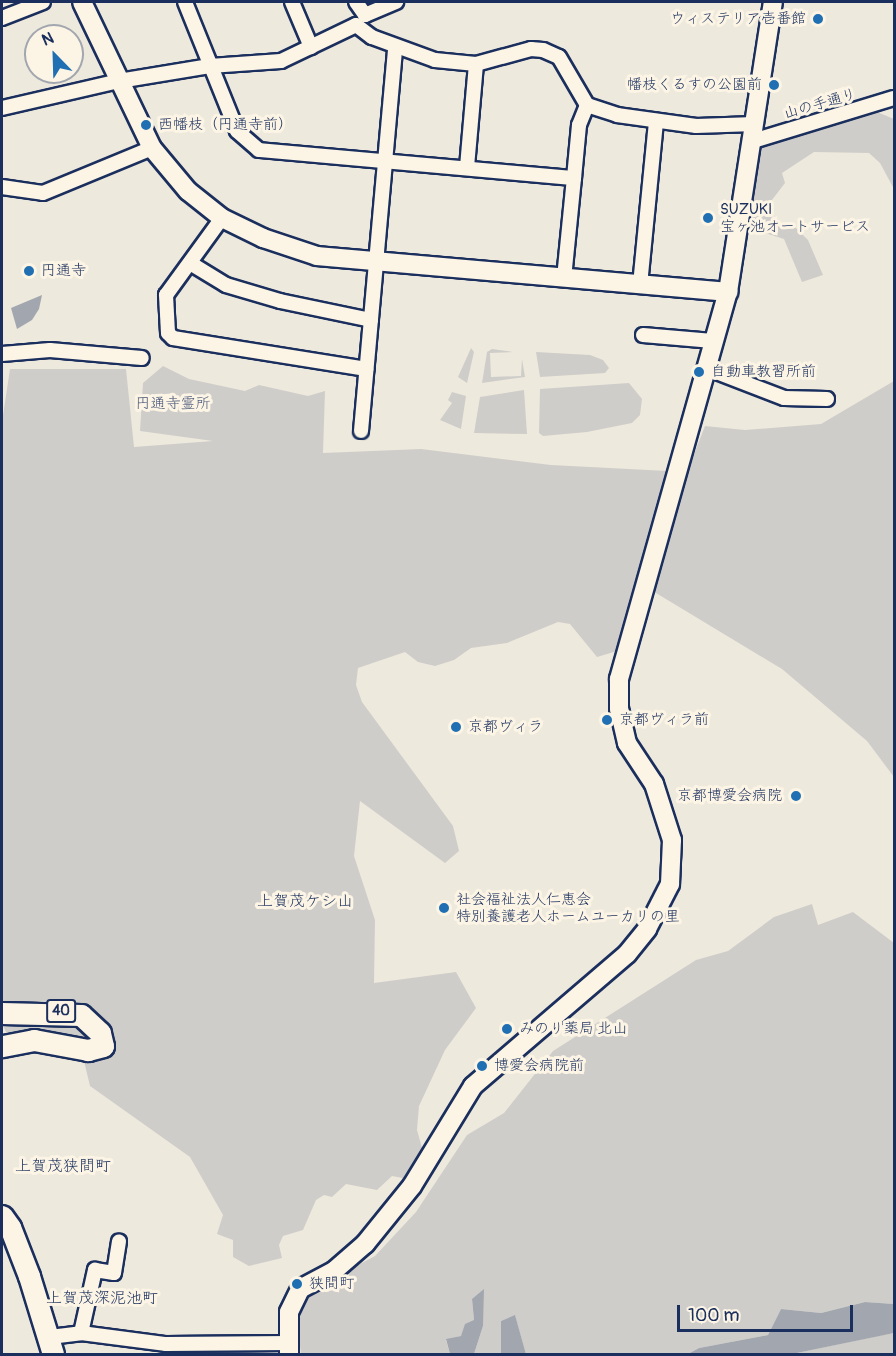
<!DOCTYPE html>
<html>
<head>
<meta charset="utf-8">
<style>
	body { margin:0 }
	#map { position:relative; width:896px; height:1356px; overflow:hidden; background:#eee9dd; font-family:Pangolin,"Klee One",sans-serif }
	div>[style] { position:absolute }
	.green>* { inset:0; background:#cfcdca }
	.water>* { inset:0; background:#a2a7af }
	.roads { filter:drop-shadow(2px 0 #1b2f5e) drop-shadow(-2px 0 #1b2f5e) drop-shadow(0 2px #1b2f5e) drop-shadow(0 -2px #1b2f5e) }
	.street>* { height:14px; margin:-7px; padding:0 7px; transform-origin:7px; border-radius:7px; background:#fcf5e5 }
	.secondary>* { height:18px; margin:-9px; padding:0 9px; transform-origin:9px; border-radius:9px; background:#fcf5e5 }
	.primary>* { height:21px; margin:-10.5px; padding:0 10.5px; transform-origin:10.5px; border-radius:10.5px; background:#fcf5e5 }
	.dots>* { width:16px; height:16px; translate:-50% -50%; box-sizing:border-box; border:3px solid #fcf5e5; border-radius:50% }
	span { translate:-50% -50%; white-space:nowrap; text-align:center; line-height:1.15; -webkit-text-stroke:6px #fcf5e5; paint-order:stroke }
	.shield-label span { padding:2px 4px; background:#fcf5e5; border:2px solid; border-radius:4px; -webkit-text-stroke-width:0 }
	.shield-label { font-size:14px; color:#1b2f5e; font-weight:700 }
	.poi-label { font-size:15px; color:#1b2f5e }
	.right { translate:-100% -50%; text-align:right }
	.left { translate:0 -50%; text-align:left }
	.street-label { font-size:15px; color:#1b2f5e }
	.park-label { font-size:15px; color:#485679 }
	.neighbourhood-label { font-size:16px; color:#1b2f5e }
	.frame { position:absolute; inset:0; border:3px solid #1b2f5e; pointer-events:none }
	.north { position:absolute; left:24px; top:24px; width:60px; height:60px; box-sizing:border-box; background:#fcf5e5; border:2px solid #a2a6af; border-radius:50%; rotate:337deg; font-size:16px; font-weight:700; line-height:24px; text-align:center; color:#1b2f5e }
	.north::after { content:''; display:block; margin:auto; width:21px; height:27px; background:#1f6fb2; clip-path:polygon(50% 0,100% 100%,50% 72%,0 100%) }
	.scale { position:absolute; left:677px; top:1305px; width:176px; height:27px; box-sizing:border-box; border:3px solid #1b2f5e; border-top:0; padding-left:8px; font-size:18px; line-height:21px; white-space:nowrap; color:#1b2f5e; -webkit-text-stroke:4px #fcf5e5; paint-order:stroke }
</style>
</head>
<body>
<div id="map">
	<div class="green">
		<i style="clip-path:polygon(877px 112px,894px 119px,894px 189px,880px 163px,869px 153px,814px 152px,782px 173px,785px 183px,765px 209px,776px 223px,793px 225px,808px 240px,823px 275px,802px 282px,784px 239px,746px 227px,761px 148px)"></i>
		<i style="clip-path:polygon(471px 348px,474px 352px,467px 383px,458px 377px)"></i>
		<i style="clip-path:polygon(492px 349px,513px 352px,490px 353px,491px 377px,521px 376px,522px 359px,525px 377px,482px 383px,487px 352px)"></i>
		<i style="clip-path:polygon(536px 352px,590px 355px,603px 360px,609px 368px,605px 373px,540px 377px)"></i>
		<i style="clip-path:polygon(163px 366px,189px 379px,245px 391px,259px 385px,308px 396px,325px 391px,323px 453px,421px 449px,551px 465px,687px 472px,705px 426px,745px 430px,821px 424px,894px 381px,894px 777px,867px 741px,782px 669px,651px 590px,664px 545px,645px 547px,617px 651px,597px 657px,570px 624px,558px 622px,507px 643px,471px 648px,454px 660px,435px 666px,418px 662px,405px 652px,358px 668px,356px 685px,362px 702px,453px 826px,459px 851px,445px 863px,360px 801px,354px 856px,375px 920px,374px 983px,456px 972px,476px 1008px,445px 1050px,419px 1106px,417px 1130px,424px 1155px,408px 1179px,392px 1176px,377px 1190px,346px 1184px,332px 1197px,324px 1195px,316px 1200px,303px 1230px,283px 1236px,279px 1245px,282px 1258px,249px 1266px,233px 1257px,233px 1240px,217px 1234px,223px 1215px,190px 1157px,90px 1086px,83px 1057px,6px 1032px,2px 1024px,2px 422px,10px 369px,126px 369px,134px 447px,213px 441px,140px 431px,143px 383px)"></i>
		<i style="clip-path:polygon(629px 383px,642px 399px,640px 415px,632px 423px,587px 432px,543px 436px,539px 433px,540px 389px)"></i>
		<i style="clip-path:polygon(524px 390px,527px 434px,474px 433px,480px 397px)"></i>
		<i style="clip-path:polygon(452px 392px,466px 396px,461px 429px,440px 420px,452px 403px,448px 400px)"></i>
		<i style="clip-path:polygon(812px 904px,818px 925px,853px 912px,894px 943px,894px 1304px,865px 1302px,821px 1313px,781px 1309px,768px 1335px,699px 1348px,688px 1354px,526px 1354px,515px 1316px,501px 1321px,501px 1354px,474px 1354px,483px 1326px,472px 1299px,474px 1320px,461px 1336px,446px 1340px,450px 1354px,301px 1354px,296px 1316px,300px 1302px,313px 1289px,375px 1256px,416px 1212px,467px 1135px,504px 1113px,553px 1051px,696px 960px,728px 951px,774px 917px)"></i>
		<i style="clip-path:polygon(894px 1333px,894px 1354px,792px 1354px,882px 1335px)"></i>
	</div>
	<div class="water">
		<i style="clip-path:polygon(42px 295px,39px 309px,32px 320px,17px 329px,11px 308px)"></i>
		<i style="clip-path:polygon(484px 1289px,483px 1326px,474px 1354px,450px 1354px,446px 1339px,461px 1336px,465px 1324px,474px 1320px,472px 1299px)"></i>
		<i style="clip-path:polygon(865px 1302px,894px 1304px,894px 1333px,792px 1354px,688px 1354px,699px 1348px,768px 1335px,781px 1309px,821px 1313px)"></i>
		<i style="clip-path:polygon(515px 1315px,526px 1354px,501px 1354px,501px 1321px)"></i>
	</div>
	<div class="roads">
		<div class="street">
			<i style="left:185px;top:2px;width:139px;rotate:68deg"></i>
			<i style="left:237px;top:131px;width:29px;rotate:41deg"></i>
			<i style="left:259px;top:150px;width:316px;rotate:5.1deg"></i>
			<i style="left:574px;top:178px;width:101px;rotate:95.7deg"></i>
			<i style="left:292px;top:2px;width:49px;rotate:67.1deg"></i>
			<i style="left:356px;top:2px;width:16px;rotate:55deg"></i>
			<i style="left:365px;top:15px;width:34px;rotate:-23deg"></i>
			<i style="left:2px;top:18px;width:44px;rotate:-21.3deg"></i>
			<i style="left:2px;top:108px;width:120px;rotate:-13deg"></i>
			<i style="left:119px;top:81px;width:92px;rotate:-9.4deg"></i>
			<i style="left:210px;top:66px;width:71px;rotate:-4deg"></i>
			<i style="left:281px;top:61px;width:83px;rotate:-25.6deg"></i>
			<i style="left:356px;top:25px;width:20px;rotate:37deg"></i>
			<i style="left:372px;top:37px;width:67px;rotate:20.1deg"></i>
			<i style="left:435px;top:60px;width:41px;rotate:5.6deg"></i>
			<i style="left:476px;top:64px;width:57px;rotate:-15.3deg"></i>
			<i style="left:531px;top:49px;width:12px;rotate:5deg"></i>
			<i style="left:543px;top:50px;width:17px;rotate:24deg"></i>
			<i style="left:559px;top:57px;width:56px;rotate:59.7deg"></i>
			<i style="left:587px;top:105px;width:32px;rotate:18deg"></i>
			<i style="left:617px;top:115px;width:80px;rotate:7.9deg"></i>
			<i style="left:696px;top:126px;width:59px;rotate:-1.9deg"></i>
			<i style="left:753px;top:141px;width:147px;rotate:-17deg"></i>
			<i style="left:467px;top:167px;width:103px;rotate:-85deg"></i>
			<i style="left:574px;top:178px;width:53px;rotate:-84.6deg"></i>
			<i style="left:579px;top:125px;width:22px;rotate:-68deg"></i>
			<i style="left:2px;top:187px;width:41px;rotate:8.3deg"></i>
			<i style="left:43px;top:193px;width:118px;rotate:-22.4deg"></i>
			<i style="left:222px;top:218px;width:95px;rotate:126deg"></i>
			<i style="left:166px;top:295px;width:38px;rotate:87deg"></i>
			<i style="left:168px;top:333px;width:7px;rotate:45deg"></i>
			<i style="left:173px;top:338px;width:196px;rotate:9.1deg"></i>
			<i style="left:190px;top:263px;width:42px;rotate:31.4deg"></i>
			<i style="left:226px;top:285px;width:56px;rotate:16.5deg"></i>
			<i style="left:280px;top:301px;width:93px;rotate:11.8deg"></i>
			<i style="left:640px;top:285px;width:165px;rotate:-84.4deg"></i>
			<i style="left:643px;top:335px;width:70px;rotate:4.9deg"></i>
			<i style="left:2px;top:354px;width:48px;rotate:-4.8deg"></i>
			<i style="left:50px;top:350px;width:92px;rotate:5deg"></i>
			<i style="left:706px;top:368px;width:84px;rotate:21deg"></i>
			<i style="left:784px;top:398px;width:43px;rotate:1.3deg"></i>
			<i style="left:361px;top:431px;width:386px;rotate:-84.9deg"></i>
			<i style="left:81px;top:1333px;width:65px;rotate:-77.5deg"></i>
			<i style="left:95px;top:1270px;width:19px;rotate:9deg"></i>
			<i style="left:114px;top:1273px;width:32px;rotate:-81deg"></i>
			<i style="left:50px;top:1337px;width:31px;rotate:-7deg"></i>
			<i style="left:81px;top:1333px;width:86px;rotate:7.4deg"></i>
			<i style="left:166px;top:1344px;width:123px;rotate:-0.5deg"></i>
		</div>
		<div class="secondary">
			<i style="left:82px;top:2px;width:162px;rotate:64.4deg"></i>
			<i style="left:152px;top:148px;width:56px;rotate:50.1deg"></i>
			<i style="left:188px;top:191px;width:43px;rotate:38.5deg"></i>
			<i style="left:222px;top:218px;width:46px;rotate:26deg"></i>
			<i style="left:263px;top:238px;width:57px;rotate:18.4deg"></i>
			<i style="left:317px;top:256px;width:413px;rotate:5deg"></i>
			<i style="left:289px;top:1354px;width:42px;rotate:-90deg"></i>
			<i style="left:289px;top:1312px;width:25px;rotate:-64deg"></i>
			<i style="left:300px;top:1289px;width:40px;rotate:-28deg"></i>
			<i style="left:335px;top:1270px;width:40px;rotate:-41deg"></i>
			<i style="left:365px;top:1244px;width:75px;rotate:-51deg"></i>
			<i style="left:412px;top:1186px;width:117px;rotate:-58.6deg"></i>
			<i style="left:473px;top:1086px;width:203px;rotate:-40.6deg"></i>
			<i style="left:627px;top:954px;width:32px;rotate:-51deg"></i>
			<i style="left:647px;top:929px;width:51px;rotate:-62.9deg"></i>
			<i style="left:670px;top:884px;width:44px;rotate:-87.4deg"></i>
			<i style="left:672px;top:840px;width:59px;rotate:-107.8deg"></i>
			<i style="left:654px;top:784px;width:49px;rotate:-123.4deg"></i>
			<i style="left:627px;top:743px;width:35px;rotate:-103deg"></i>
			<i style="left:619px;top:709px;width:30px;rotate:-90deg"></i>
			<i style="left:619px;top:679px;width:402px;rotate:-74.3deg"></i>
			<i style="left:728px;top:292px;width:293px;rotate:-81.2deg"></i>
		</div>
		<div class="primary">
			<i style="left:2px;top:1013px;width:79px;rotate:1.5deg"></i>
			<i style="left:81px;top:1015px;width:26px;rotate:43deg"></i>
			<i style="left:100px;top:1033px;width:13px;rotate:77deg"></i>
			<i style="left:103px;top:1046px;width:16px;rotate:165deg"></i>
			<i style="left:88px;top:1050px;width:55px;rotate:-169.5deg"></i>
			<i style="left:34px;top:1040px;width:33px;rotate:169deg"></i>
			<i style="left:2px;top:1216px;width:14px;rotate:54deg"></i>
			<i style="left:10px;top:1227px;width:53px;rotate:68.8deg"></i>
			<i style="left:29px;top:1276px;width:82px;rotate:72.9deg"></i>
		</div>
	</div>
	<div class="dots">
		<i style="left:818px;top:19px;background:#1f6fb2"></i>
		<i style="left:774px;top:85px;background:#1f6fb2"></i>
		<i style="left:146px;top:125px;background:#1f6fb2"></i>
		<i style="left:708px;top:218px;background:#1f6fb2"></i>
		<i style="left:29px;top:271px;background:#1f6fb2"></i>
		<i style="left:699px;top:372px;background:#1f6fb2"></i>
		<i style="left:607px;top:720px;background:#1f6fb2"></i>
		<i style="left:456px;top:727px;background:#1f6fb2"></i>
		<i style="left:796px;top:796px;background:#1f6fb2"></i>
		<i style="left:444px;top:908px;background:#1f6fb2"></i>
		<i style="left:507px;top:1029px;background:#1f6fb2"></i>
		<i style="left:482px;top:1066px;background:#1f6fb2"></i>
		<i style="left:297px;top:1284px;background:#1f6fb2"></i>
	</div>
	<div class="shield-label">
		<span style="left:61px;top:1011px">40</span>
	</div>
	<div class="poi-label">
		<span class="right" style="left:806px;top:19px">ウィステリア壱番館</span>
		<span class="right" style="left:762px;top:85px">幡枝くるすの公園前</span>
		<span class="left" style="left:158px;top:125px">西幡枝（円通寺前）</span>
		<span class="left" style="left:720px;top:218px">SUZUKI<br>宝ヶ池オートサービス</span>
		<span class="left" style="left:41px;top:271px">円通寺</span>
		<span class="left" style="left:711px;top:372px">自動車教習所前</span>
		<span class="left" style="left:619px;top:720px">京都ヴィラ前</span>
		<span class="left" style="left:468px;top:727px">京都ヴィラ</span>
		<span class="right" style="left:782px;top:796px">京都博愛会病院</span>
		<span class="left" style="left:456px;top:908px">社会福祉法人仁恵会<br>特別養護老人ホームユーカリの里</span>
		<span class="left" style="left:519px;top:1029px">みのり薬局 北山</span>
		<span class="left" style="left:494px;top:1066px">博愛会病院前</span>
		<span class="left" style="left:309px;top:1284px">狭間町</span>
	</div>
	<div class="street-label">
		<span style="left:820px;top:104px;rotate:-16deg">山の手通り</span>
	</div>
	<div class="park-label">
		<span style="left:173px;top:404px">円通寺霊所</span>
	</div>
	<div class="neighbourhood-label">
		<span style="left:305px;top:901px">上賀茂ケシ山</span>
		<span style="left:63px;top:1166px">上賀茂狭間町</span>
		<span style="left:102px;top:1298px">上賀茂深泥池町</span>
	</div>
	<div class="frame"></div>
	<div class="north">N</div>
	<div class="scale">100 m</div>
</div>
</body>
</html>
